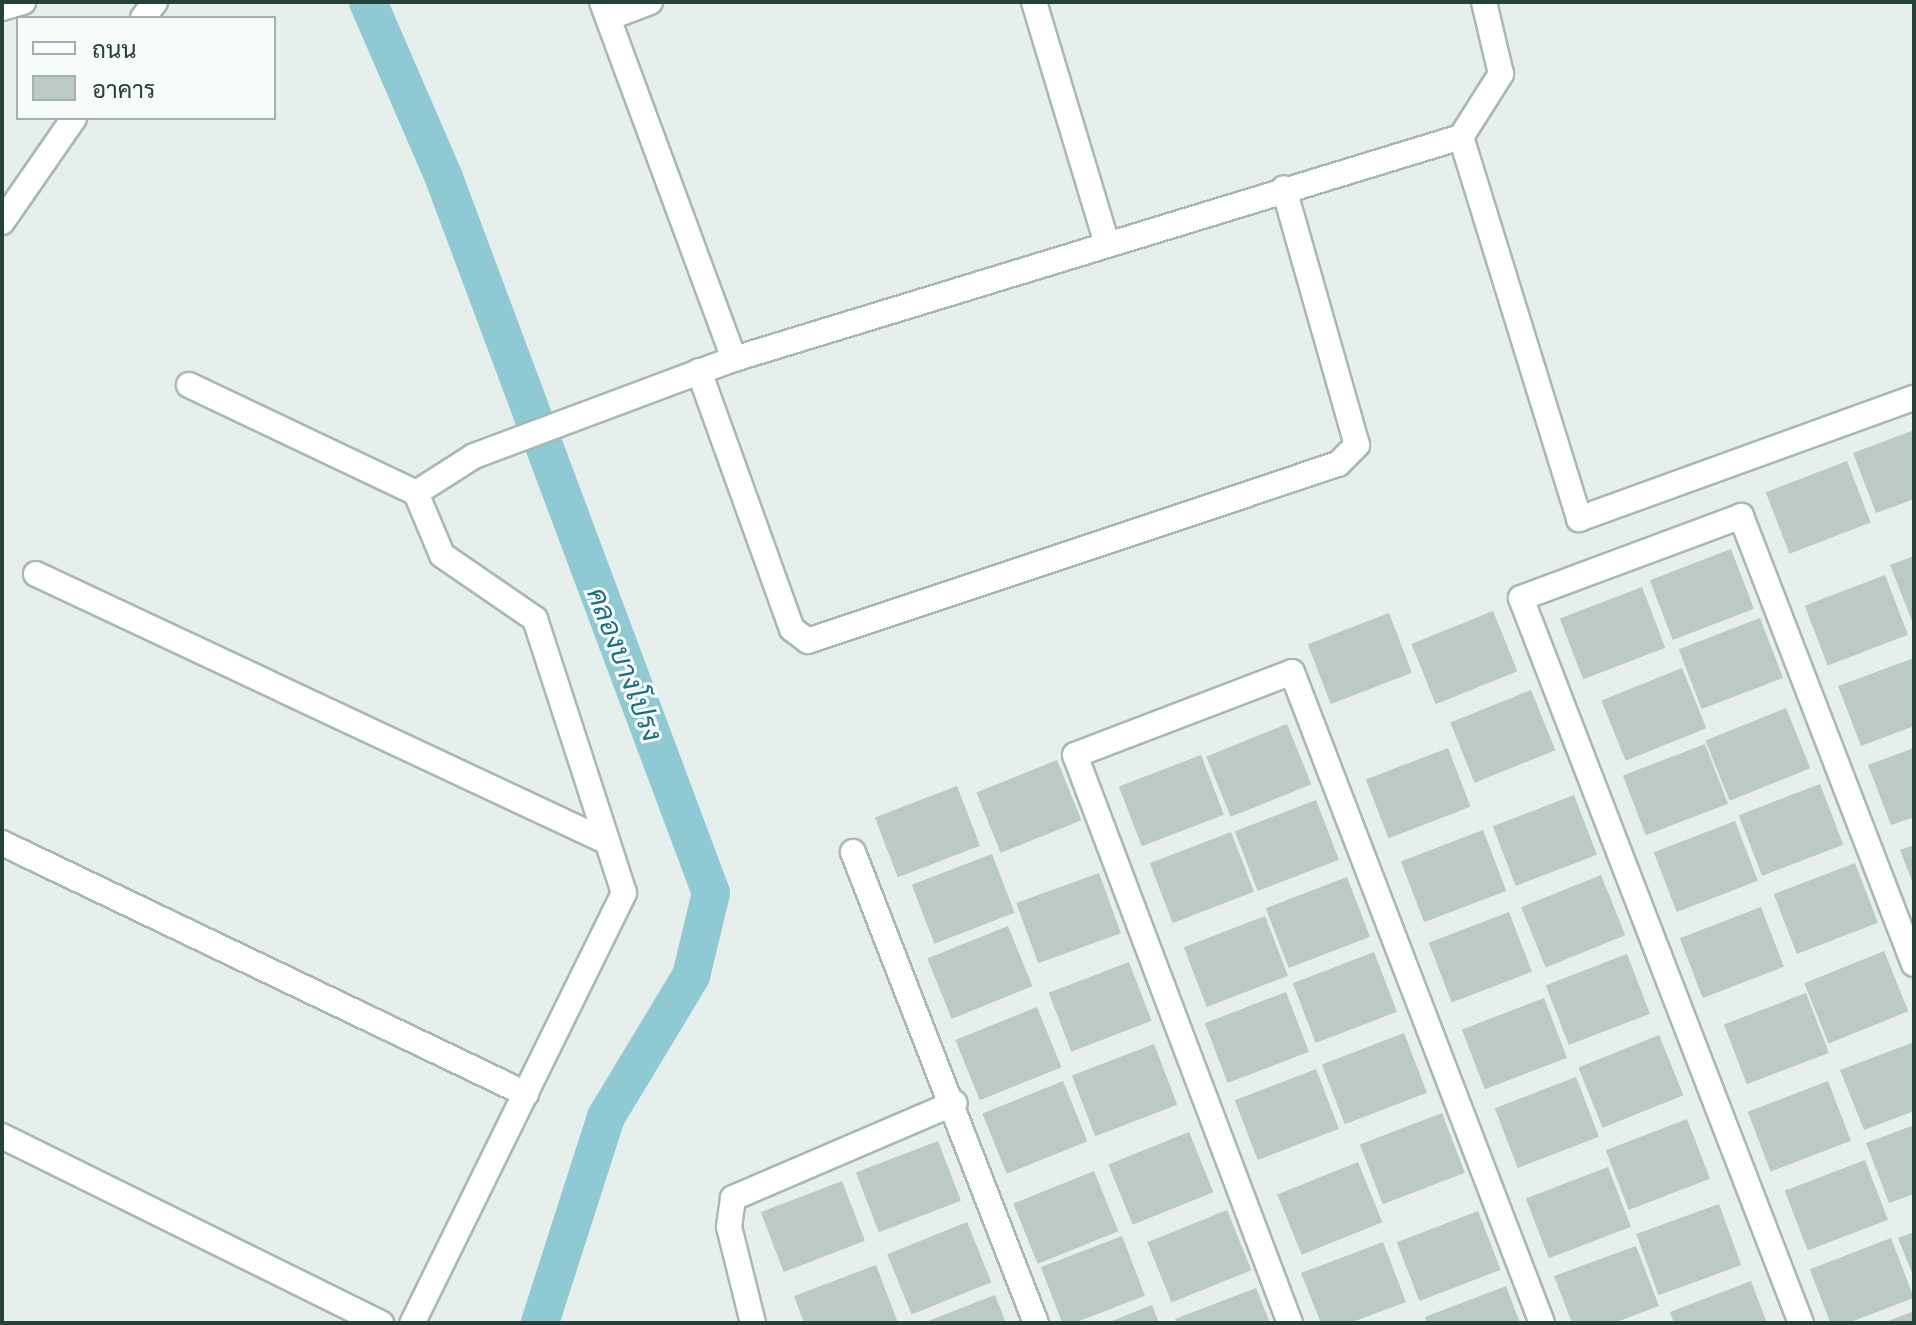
<!DOCTYPE html>
<html>
<head>
<meta charset="utf-8">
<style>
	body { margin:0 }
	#map { position:relative; width:1916px; height:1325px; overflow:hidden; background:#e6efeb; font-family:Manrope,Sarabun,sans-serif }
	div>[style] { position:absolute }
	.canal>* { height:38px; margin:-19px; padding:0 19px; transform-origin:19px; border-radius:19px; background:#8ec9d4 }
	.building>* { inset:0; background:#bbcac4; transform-origin:0 0 }
	.roads { filter:drop-shadow(2px 0 #a8b8b2) drop-shadow(-2px 0 #a8b8b2) drop-shadow(0 2px #a8b8b2) drop-shadow(0 -2px #a8b8b2) }
	.minor>* { height:24px; margin:-12px; padding:0 12px; transform-origin:12px; border-radius:12px; background:#fff }
	span { translate:-50% -50%; white-space:nowrap; text-align:center; line-height:1.15; -webkit-text-stroke:6px #f7fbf9; paint-order:stroke }
	.water-label { font-size:28px; color:#1c6f80; font-style:italic }
	.frame { position:absolute; inset:0; border:4px solid #24423a; pointer-events:none }
	.legend { position:absolute; left:16px; top:16px; width:260px; height:104px; box-sizing:border-box; background:#f7fbf9; border:2px solid #a3b1ad; margin:0; padding:10px 14px; list-style:none; font-size:24px; color:#24423a }
	.legend li { display:flex; align-items:center; gap:16px; height:40px }
	.legend b { width:40px; border:2px solid #a3b1ad }
</style>
</head>
<body>
<div id="map">
	<div class="canal">
		<i style="left:368px;top:2px;width:192px;rotate:66.6deg"></i>
		<i style="left:444px;top:178px;width:763px;rotate:69.52deg"></i>
		<i style="left:711px;top:893px;width:85px;rotate:103.5deg"></i>
		<i style="left:691px;top:976px;width:165px;rotate:121.1deg"></i>
		<i style="left:606px;top:1117px;width:216px;rotate:107.8deg"></i>
	</div>
	<div class="building">
		<i style="clip-path:polygon(1914px 430px,1914px 499px,1876px 513px,1853px 453px)"></i>
		<i style="left:1847px;top:461px;width:66px;height:87px;rotate:69deg"></i>
		<i style="left:1731px;top:549px;width:64px;height:87px;rotate:69deg"></i>
		<i style="clip-path:polygon(1914px 556px,1914px 626px,1890px 565px)"></i>
		<i style="left:1885px;top:575px;width:64px;height:86px;rotate:69deg"></i>
		<i style="left:1642px;top:587px;width:65px;height:88px;rotate:69deg"></i>
		<i style="left:1493px;top:611px;width:65px;height:88px;rotate:68deg"></i>
		<i style="left:1389px;top:613px;width:64px;height:87px;rotate:69deg"></i>
		<i style="left:1760px;top:618px;width:64px;height:87px;rotate:69deg"></i>
		<i style="clip-path:polygon(1914px 658px,1914px 726px,1861px 746px,1838px 686px)"></i>
		<i style="left:1682px;top:668px;width:65px;height:87px;rotate:68deg"></i>
		<i style="left:1531px;top:690px;width:65px;height:87px;rotate:68deg"></i>
		<i style="left:1786px;top:708px;width:65px;height:87px;rotate:68deg"></i>
		<i style="left:1287px;top:724px;width:65px;height:87px;rotate:68deg"></i>
		<i style="left:1705px;top:744px;width:64px;height:88px;rotate:69deg"></i>
		<i style="left:1448px;top:748px;width:63px;height:88px;rotate:69deg"></i>
		<i style="clip-path:polygon(1914px 748px,1914px 817px,1891px 825px,1868px 765px)"></i>
		<i style="left:1201px;top:755px;width:64px;height:88px;rotate:69deg"></i>
		<i style="left:1057px;top:760px;width:65px;height:87px;rotate:68deg"></i>
		<i style="left:1820px;top:784px;width:65px;height:87px;rotate:69deg"></i>
		<i style="left:957px;top:786px;width:64px;height:88px;rotate:69deg"></i>
		<i style="left:1574px;top:795px;width:64px;height:87px;rotate:69deg"></i>
		<i style="left:1316px;top:800px;width:64px;height:87px;rotate:69deg"></i>
		<i style="left:1735px;top:821px;width:64px;height:87px;rotate:69deg"></i>
		<i style="left:1483px;top:830px;width:65px;height:88px;rotate:69deg"></i>
		<i style="left:1231px;top:832px;width:64px;height:87px;rotate:69deg"></i>
		<i style="clip-path:polygon(1914px 845px,1914px 886px,1900px 850px)"></i>
		<i style="left:992px;top:854px;width:63px;height:86px;rotate:69deg"></i>
		<i style="left:1855px;top:863px;width:64px;height:87px;rotate:69deg"></i>
		<i style="left:1099px;top:873px;width:64px;height:88px;rotate:70deg"></i>
		<i style="left:1601px;top:875px;width:65px;height:86px;rotate:68deg"></i>
		<i style="left:1347px;top:877px;width:64px;height:87px;rotate:69deg"></i>
		<i style="left:1761px;top:907px;width:64px;height:87px;rotate:69deg"></i>
		<i style="left:1509px;top:912px;width:64px;height:86px;rotate:69deg"></i>
		<i style="left:1265px;top:916px;width:64px;height:87px;rotate:69deg"></i>
		<i style="left:1008px;top:926px;width:65px;height:87px;rotate:68deg"></i>
		<i style="left:1884px;top:951px;width:65px;height:86px;rotate:68deg"></i>
		<i style="left:1374px;top:952px;width:64px;height:87px;rotate:69deg"></i>
		<i style="left:1627px;top:954px;width:64px;height:87px;rotate:69deg"></i>
		<i style="left:1129px;top:962px;width:63px;height:86px;rotate:69deg"></i>
		<i style="left:1286px;top:992px;width:64px;height:87px;rotate:69deg"></i>
		<i style="left:1806px;top:993px;width:64px;height:88px;rotate:69deg"></i>
		<i style="left:1544px;top:998px;width:64px;height:88px;rotate:69deg"></i>
		<i style="left:1037px;top:1007px;width:65px;height:88px;rotate:68deg"></i>
		<i style="left:1404px;top:1033px;width:64px;height:88px;rotate:69deg"></i>
		<i style="left:1659px;top:1035px;width:65px;height:87px;rotate:68deg"></i>
		<i style="clip-path:polygon(1914px 1042px,1914px 1111px,1864px 1130px,1840px 1070px)"></i>
		<i style="left:1154px;top:1044px;width:65px;height:88px;rotate:69deg"></i>
		<i style="left:1316px;top:1069px;width:64px;height:87px;rotate:69deg"></i>
		<i style="left:1576px;top:1077px;width:64px;height:87px;rotate:69deg"></i>
		<i style="left:1063px;top:1081px;width:65px;height:87px;rotate:68deg"></i>
		<i style="left:1828px;top:1081px;width:64px;height:86px;rotate:69deg"></i>
		<i style="left:1442px;top:1113px;width:64px;height:88px;rotate:69deg"></i>
		<i style="left:1687px;top:1119px;width:64px;height:87px;rotate:69deg"></i>
		<i style="clip-path:polygon(1914px 1125px,1914px 1194px,1889px 1203px,1866px 1143px)"></i>
		<i style="left:1189px;top:1132px;width:65px;height:87px;rotate:68deg"></i>
		<i style="left:938px;top:1141px;width:64px;height:88px;rotate:69deg"></i>
		<i style="left:1865px;top:1160px;width:64px;height:86px;rotate:69deg"></i>
		<i style="left:1358px;top:1162px;width:65px;height:87px;rotate:68deg"></i>
		<i style="left:1608px;top:1167px;width:64px;height:88px;rotate:69deg"></i>
		<i style="left:1094px;top:1171px;width:65px;height:87px;rotate:68deg"></i>
		<i style="left:842px;top:1181px;width:64px;height:87px;rotate:69deg"></i>
		<i style="left:1719px;top:1204px;width:65px;height:88px;rotate:70deg"></i>
		<i style="left:1227px;top:1210px;width:65px;height:86px;rotate:68deg"></i>
		<i style="left:1478px;top:1211px;width:63px;height:87px;rotate:69deg"></i>
		<i style="left:967px;top:1222px;width:65px;height:86px;rotate:68deg"></i>
		<i style="clip-path:polygon(1914px 1232px,1914px 1278px,1898px 1238px)"></i>
		<i style="left:1122px;top:1236px;width:64px;height:87px;rotate:69deg"></i>
		<i style="left:1891px;top:1238px;width:64px;height:87px;rotate:69deg"></i>
		<i style="clip-path:polygon(1383px 1242px,1406px 1302px,1350px 1323px,1321px 1323px,1301px 1273px)"></i>
		<i style="clip-path:polygon(1636px 1246px,1659px 1306px,1614px 1323px,1572px 1323px,1554px 1276px)"></i>
		<i style="clip-path:polygon(876px 1265px,898px 1323px,804px 1323px,794px 1296px)"></i>
		<i style="clip-path:polygon(1751px 1281px,1767px 1323px,1674px 1323px,1670px 1312px)"></i>
		<i style="clip-path:polygon(1506px 1286px,1520px 1323px,1427px 1323px,1425px 1317px)"></i>
		<i style="clip-path:polygon(1256px 1288px,1270px 1323px,1177px 1323px,1175px 1319px)"></i>
		<i style="clip-path:polygon(995px 1295px,1006px 1323px,923px 1323px)"></i>
		<i style="clip-path:polygon(1152px 1305px,1159px 1323px,1107px 1323px)"></i>
		<i style="clip-path:polygon(1914px 1311px,1914px 1323px,1883px 1323px)"></i>
	</div>
	<div class="roads">
		<div class="minor">
			<i style="left:602px;top:2px;width:381px;rotate:69.7deg"></i>
			<i style="left:1034px;top:2px;width:253px;rotate:73.2deg"></i>
			<i style="left:2px;top:8px;width:22px;rotate:-16deg"></i>
			<i style="left:143px;top:18px;width:20px;rotate:-53deg"></i>
			<i style="left:608px;top:18px;width:45px;rotate:-20.9deg"></i>
			<i style="left:1461px;top:137px;width:400px;rotate:72.8deg"></i>
			<i style="left:1579px;top:519px;width:356px;rotate:-19.9deg"></i>
			<i style="left:2px;top:222px;width:126px;rotate:-55.3deg"></i>
			<i style="left:699px;top:371px;width:274px;rotate:70.2deg"></i>
			<i style="left:792px;top:629px;width:20px;rotate:37deg"></i>
			<i style="left:808px;top:641px;width:559px;rotate:-18.47deg"></i>
			<i style="left:1338px;top:464px;width:27px;rotate:-45deg"></i>
			<i style="left:1357px;top:445px;width:267px;rotate:-105.9deg"></i>
			<i style="left:189px;top:385px;width:251px;rotate:25.4deg"></i>
			<i style="left:416px;top:493px;width:67px;rotate:67.2deg"></i>
			<i style="left:442px;top:555px;width:113px;rotate:34.5deg"></i>
			<i style="left:535px;top:619px;width:288px;rotate:72deg"></i>
			<i style="left:624px;top:893px;width:479px;rotate:116.2deg"></i>
			<i style="left:416px;top:493px;width:69px;rotate:-32.5deg"></i>
			<i style="left:474px;top:456px;width:278px;rotate:-20.5deg"></i>
			<i style="left:734px;top:359px;width:760px;rotate:-16.98deg"></i>
			<i style="left:1461px;top:137px;width:75px;rotate:-57.6deg"></i>
			<i style="left:1501px;top:74px;width:74px;rotate:-103.3deg"></i>
			<i style="left:36px;top:574px;width:624px;rotate:25.13deg"></i>
			<i style="left:2px;top:843px;width:581px;rotate:25.59deg"></i>
			<i style="left:853px;top:852px;width:505px;rotate:68.77deg"></i>
			<i style="left:2px;top:1136px;width:423px;rotate:26.3deg"></i>
			<i style="left:753px;top:1323px;width:99px;rotate:-104deg"></i>
			<i style="left:729px;top:1227px;width:29px;rotate:-82deg"></i>
			<i style="left:733px;top:1198px;width:241px;rotate:-23.2deg"></i>
			<i style="left:1290px;top:1323px;width:607px;rotate:-110.73deg"></i>
			<i style="left:1075px;top:755px;width:232px;rotate:-20.9deg"></i>
			<i style="left:1292px;top:672px;width:697px;rotate:68.99deg"></i>
			<i style="left:1801px;top:1323px;width:777px;rotate:-111.12deg"></i>
			<i style="left:1521px;top:598px;width:235px;rotate:-20.4deg"></i>
			<i style="left:1741px;top:516px;width:480px;rotate:68.9deg"></i>
		</div>
	</div>
	<div class="water-label">
		<span style="left:626px;top:664px;rotate:69deg">คลองบางโปรง</span>
	</div>
	<div class="frame"></div>
	<ul class="legend">
	<li><b style="height:10px;background:#fff"></b>ถนน</li>
	<li><b style="height:22px;background:#bbcac4"></b>อาคาร</li>
	</ul>
</div>
</body>
</html>
